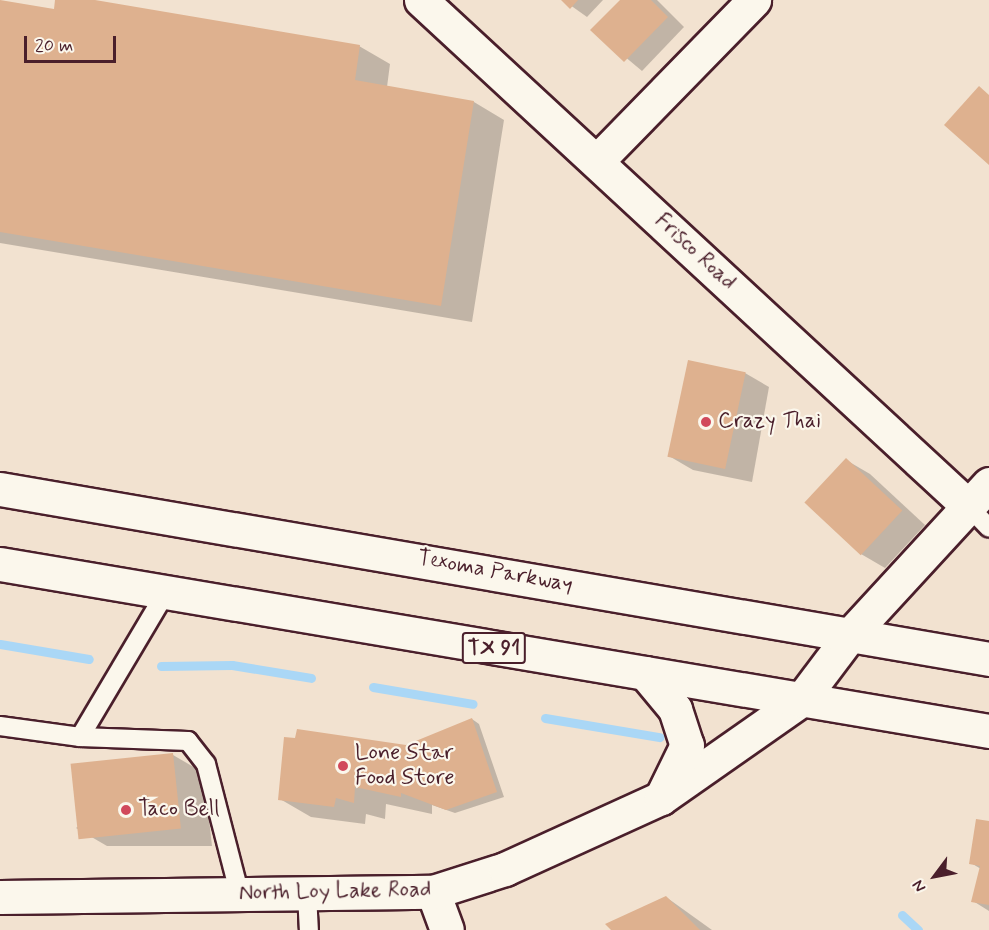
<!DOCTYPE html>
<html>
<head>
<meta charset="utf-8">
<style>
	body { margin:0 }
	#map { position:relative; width:989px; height:930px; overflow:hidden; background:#f2e2d0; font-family:Mynerve,sans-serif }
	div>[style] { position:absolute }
	.shadow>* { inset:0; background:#0003 }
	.stream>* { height:9px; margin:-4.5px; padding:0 4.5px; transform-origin:4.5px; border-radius:4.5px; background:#aad7f6 }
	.building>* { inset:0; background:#deb18f; transform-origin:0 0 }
	.roads { filter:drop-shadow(2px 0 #4a1f2b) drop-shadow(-2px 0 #4a1f2b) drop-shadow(0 2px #4a1f2b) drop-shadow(0 -2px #4a1f2b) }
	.service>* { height:18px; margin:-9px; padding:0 9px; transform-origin:9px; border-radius:9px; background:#fbf7ec }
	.minor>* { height:33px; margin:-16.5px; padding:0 16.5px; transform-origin:16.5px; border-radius:16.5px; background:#fbf7ec }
	.tertiary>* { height:33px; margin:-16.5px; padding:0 16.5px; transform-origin:16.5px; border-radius:16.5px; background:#fbf7ec }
	.primary>* { height:33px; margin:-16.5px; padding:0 16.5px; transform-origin:16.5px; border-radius:16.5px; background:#fbf7ec }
	.dots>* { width:16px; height:16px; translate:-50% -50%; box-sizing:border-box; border:3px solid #fbf7ec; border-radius:50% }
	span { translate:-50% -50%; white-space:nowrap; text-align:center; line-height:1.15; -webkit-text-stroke:4.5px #fbf7ec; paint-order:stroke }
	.shield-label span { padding:2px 4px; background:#fbf7ec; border:2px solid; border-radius:4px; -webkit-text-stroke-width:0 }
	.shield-label { font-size:21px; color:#4a1f2b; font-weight:700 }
	.street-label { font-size:22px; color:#4a1f2b }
	.poi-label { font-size:22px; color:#4a1f2b }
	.left { translate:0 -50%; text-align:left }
	.north { position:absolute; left:905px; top:846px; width:60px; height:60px; -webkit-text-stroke:4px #fbf7ec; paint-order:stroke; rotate:238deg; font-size:16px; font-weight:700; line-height:24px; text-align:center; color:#4a1f2b }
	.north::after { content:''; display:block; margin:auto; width:21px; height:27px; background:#4a1f2b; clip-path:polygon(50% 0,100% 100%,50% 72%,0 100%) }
	.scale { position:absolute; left:24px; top:36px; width:92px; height:27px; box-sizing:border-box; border:3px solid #4a1f2b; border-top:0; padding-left:8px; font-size:18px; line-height:21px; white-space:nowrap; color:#4a1f2b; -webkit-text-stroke:4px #fbf7ec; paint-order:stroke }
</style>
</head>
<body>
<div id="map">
	<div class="shadow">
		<i style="clip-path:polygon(57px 0,86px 0,359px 46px,390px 64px,387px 87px,474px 102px,504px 120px,472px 322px,0 243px,0 2px,55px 11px)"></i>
		<i style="clip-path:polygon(563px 0,603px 0,587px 17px)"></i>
		<i style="clip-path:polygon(622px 0,657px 0,684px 27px,642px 71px,593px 30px)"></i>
		<i style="clip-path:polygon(745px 373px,769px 387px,752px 482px,693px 470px,669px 456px)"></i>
		<i style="clip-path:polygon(846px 460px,870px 474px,925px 525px,885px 568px,861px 554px,806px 502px)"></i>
		<i style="clip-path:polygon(472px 719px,479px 724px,504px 797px,455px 813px,432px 805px,432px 814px,386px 804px,385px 819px,366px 814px,365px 824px,311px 817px,280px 799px)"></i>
		<i style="clip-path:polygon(173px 755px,204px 773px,212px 846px,107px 846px,76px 828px)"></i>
		<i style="clip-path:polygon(989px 823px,989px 911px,973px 901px,981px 869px,971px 863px)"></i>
		<i style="clip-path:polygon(666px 897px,712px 930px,613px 930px)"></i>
	</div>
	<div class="stream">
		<i style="left:0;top:644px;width:90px;rotate:9.6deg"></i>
		<i style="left:161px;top:666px;width:71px;rotate:-0.8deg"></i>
		<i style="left:232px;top:665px;width:80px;rotate:9.3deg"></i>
		<i style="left:373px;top:687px;width:101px;rotate:9.6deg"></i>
		<i style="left:545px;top:718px;width:116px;rotate:9.5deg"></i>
		<i style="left:902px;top:915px;width:22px;rotate:43deg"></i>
	</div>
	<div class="building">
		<i style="clip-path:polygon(0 0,54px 9px,55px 0,95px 0,360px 45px,355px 80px,474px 101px,441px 306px,0 232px)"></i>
		<i style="clip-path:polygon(561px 0,578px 0,570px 9px)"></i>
		<i style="clip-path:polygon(620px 0,651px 0,668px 17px,624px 62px,590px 30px)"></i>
		<i style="clip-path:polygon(979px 86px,989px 95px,989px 165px,944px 125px)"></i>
		<i style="left:688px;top:360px;width:59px;height:99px;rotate:12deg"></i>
		<i style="left:846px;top:458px;width:77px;height:61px;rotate:43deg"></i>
		<i style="clip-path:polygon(472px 718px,497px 792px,446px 810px,401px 793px,401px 797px,355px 787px,354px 803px,336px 798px,334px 807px,278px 800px,284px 737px,295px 738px,297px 729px,406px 745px)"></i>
		<i style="left:173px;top:753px;width:76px;height:103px;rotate:84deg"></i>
		<i style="clip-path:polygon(976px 819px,989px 821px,989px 905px,971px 902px,980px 866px,969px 864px)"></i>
		<i style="clip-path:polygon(666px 896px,700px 930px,611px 930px,605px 924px)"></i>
	</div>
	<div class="roads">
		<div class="service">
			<i style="left:968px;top:506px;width:30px;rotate:46deg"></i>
			<i style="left:0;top:726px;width:81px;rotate:7.8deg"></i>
			<i style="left:80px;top:737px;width:108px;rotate:2.1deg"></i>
			<i style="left:188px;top:741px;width:29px;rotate:52deg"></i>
			<i style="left:206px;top:764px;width:135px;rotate:75.5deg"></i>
			<i style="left:80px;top:737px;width:169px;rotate:-59.3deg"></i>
			<i style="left:307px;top:894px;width:36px;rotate:87deg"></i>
		</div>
		<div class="minor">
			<i style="left:597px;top:161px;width:225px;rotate:-45.7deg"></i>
			<i style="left:433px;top:892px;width:40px;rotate:69.8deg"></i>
		</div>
		<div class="tertiary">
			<i style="left:421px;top:0;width:745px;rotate:42.77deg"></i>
			<i style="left:0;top:897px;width:433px;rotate:-0.7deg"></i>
			<i style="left:433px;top:892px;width:76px;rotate:-17.7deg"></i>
			<i style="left:505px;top:869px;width:171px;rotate:-24.5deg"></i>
			<i style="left:661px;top:798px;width:171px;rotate:-35deg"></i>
			<i style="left:801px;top:700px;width:81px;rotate:-53deg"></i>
			<i style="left:850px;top:635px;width:205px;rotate:-47.4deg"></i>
		</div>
		<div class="primary">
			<i style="left:0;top:489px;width:1004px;rotate:9.75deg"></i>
			<i style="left:0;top:564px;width:1003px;rotate:9.58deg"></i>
			<i style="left:645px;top:673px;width:47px;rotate:50.2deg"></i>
			<i style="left:675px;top:709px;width:38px;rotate:72deg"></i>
			<i style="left:687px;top:745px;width:59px;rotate:116.1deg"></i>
		</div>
	</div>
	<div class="dots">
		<i style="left:706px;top:422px;background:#d1495b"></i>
		<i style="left:343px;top:766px;background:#d1495b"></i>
		<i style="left:126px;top:810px;background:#d1495b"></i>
	</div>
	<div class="shield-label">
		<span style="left:494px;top:648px">TX 91</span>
	</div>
	<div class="street-label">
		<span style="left:695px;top:252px;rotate:43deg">Frisco Road</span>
		<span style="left:495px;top:572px;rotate:10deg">Texoma Parkway</span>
		<span style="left:335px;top:892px;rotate:-1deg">North Loy Lake Road</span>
	</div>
	<div class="poi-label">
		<span class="left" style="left:718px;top:422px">Crazy Thai</span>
		<span class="left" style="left:355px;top:766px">Lone Star<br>Food Store</span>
		<span class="left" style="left:138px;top:810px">Taco Bell</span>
	</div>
	<div class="north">N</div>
	<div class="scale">20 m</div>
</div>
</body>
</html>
